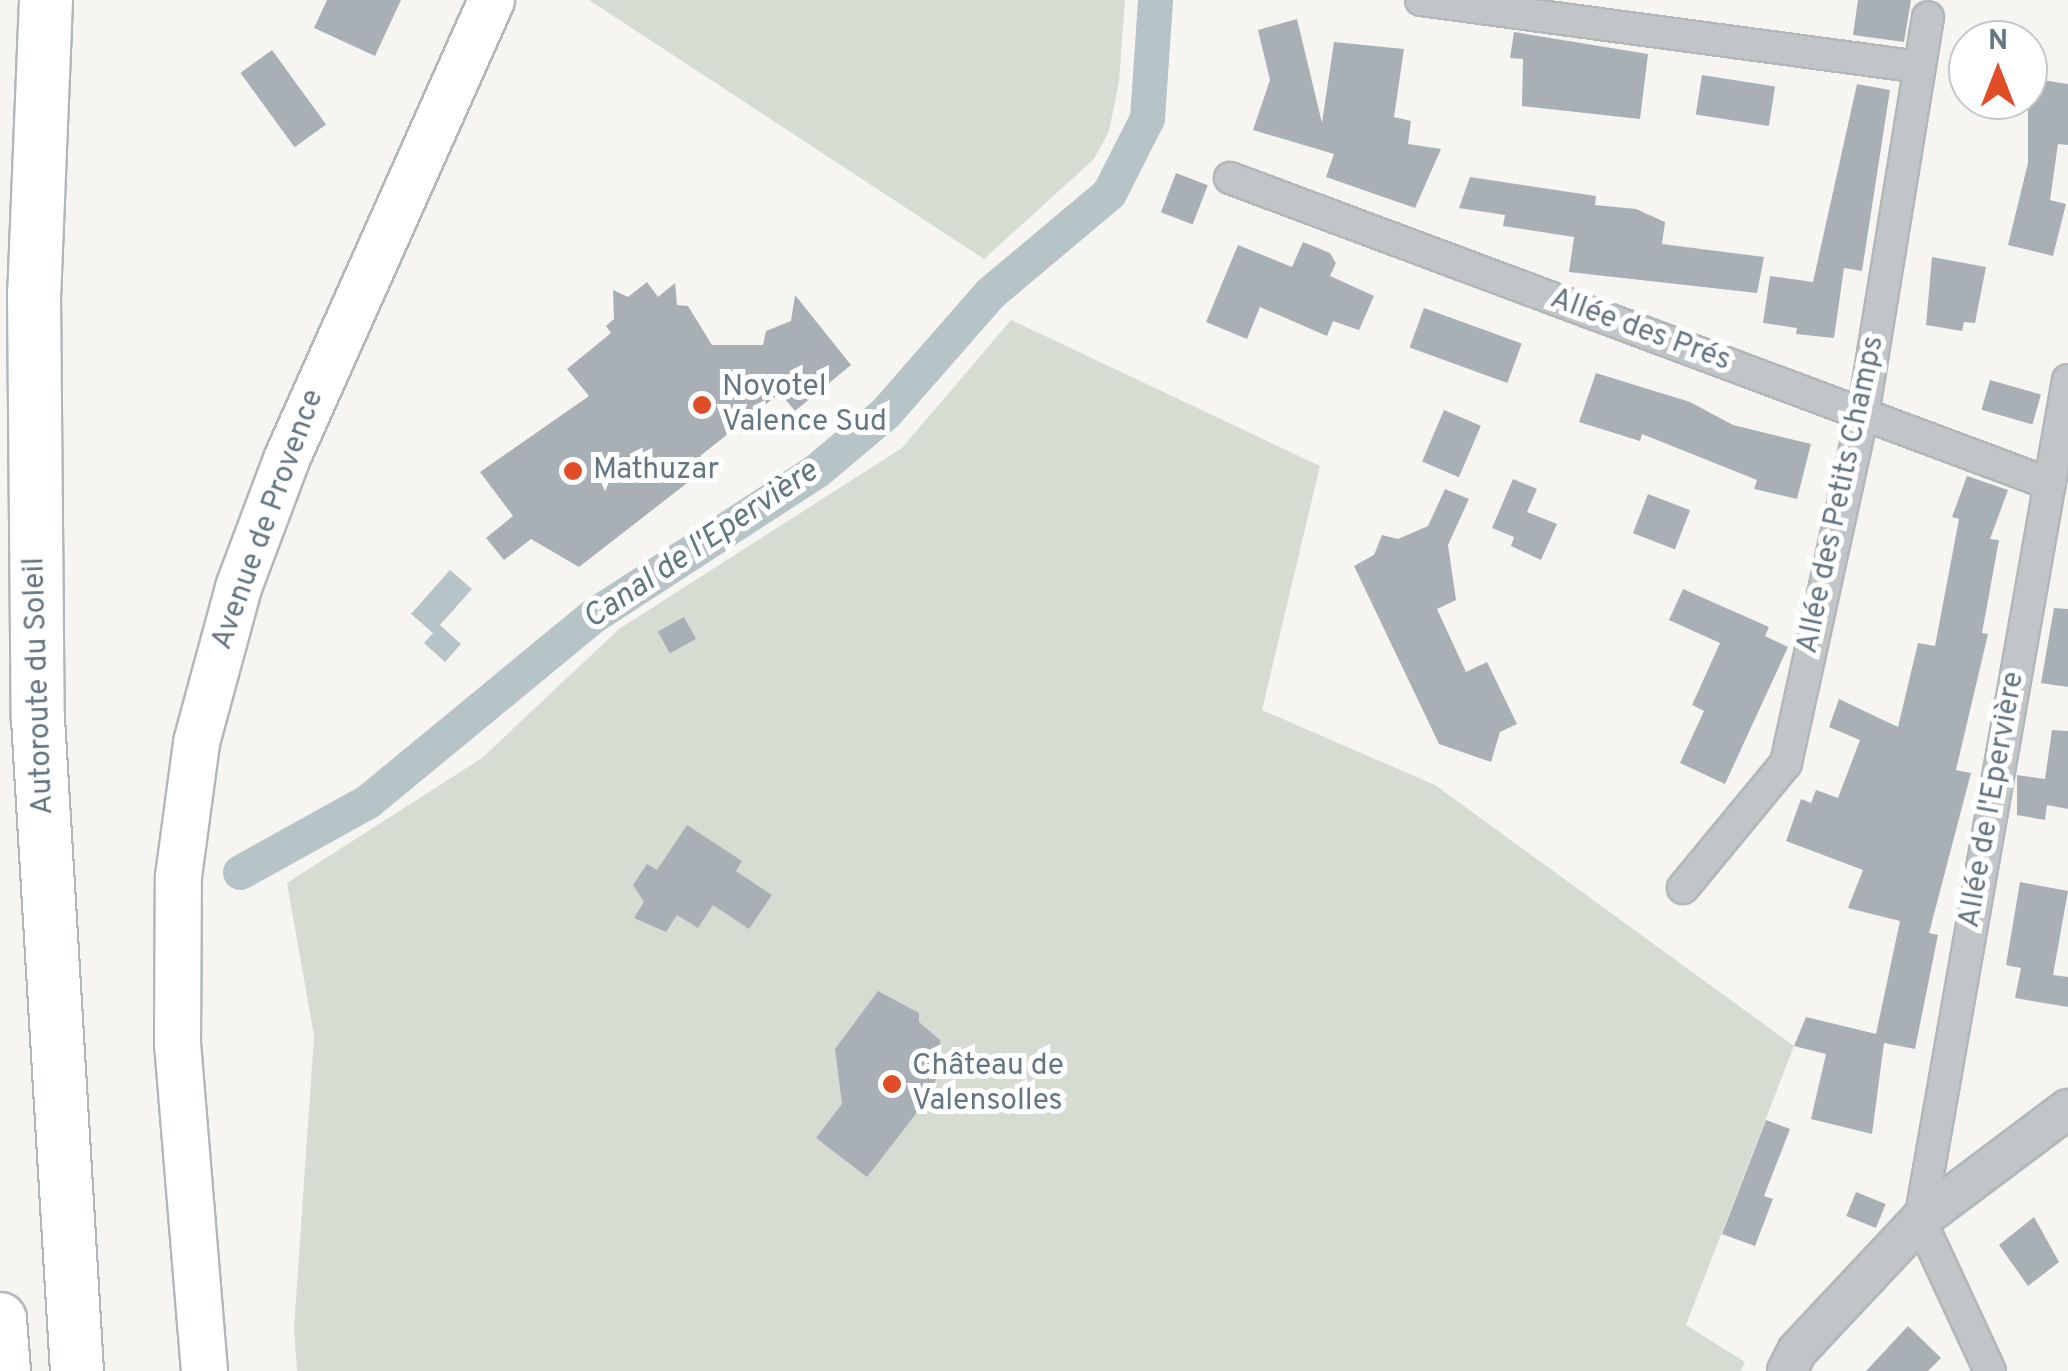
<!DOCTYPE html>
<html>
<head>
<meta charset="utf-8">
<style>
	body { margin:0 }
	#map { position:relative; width:2068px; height:1371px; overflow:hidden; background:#f6f5f2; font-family:Overpass,sans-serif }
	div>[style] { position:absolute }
	.green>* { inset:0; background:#d7dcd3 }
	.water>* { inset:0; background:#b6c4c7 }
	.canal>* { height:35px; margin:-17.5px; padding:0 17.5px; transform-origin:17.5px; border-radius:17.5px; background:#b6c4c7 }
	.building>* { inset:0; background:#a8b0b5; transform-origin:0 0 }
	.roads { filter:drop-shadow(2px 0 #b2b7ba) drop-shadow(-2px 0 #b2b7ba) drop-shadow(0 2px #b2b7ba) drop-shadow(0 -2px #b2b7ba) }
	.minor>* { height:30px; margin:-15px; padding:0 15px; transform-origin:15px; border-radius:15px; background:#c1c5c8 }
	.tertiary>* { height:38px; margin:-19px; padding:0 19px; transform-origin:19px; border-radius:19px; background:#c1c5c8 }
	.primary>* { height:45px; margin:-22.5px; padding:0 22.5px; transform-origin:22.5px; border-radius:22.5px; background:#fff }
	.motorway>* { height:52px; margin:-26px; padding:0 26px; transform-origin:26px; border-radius:26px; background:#fff }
	.dots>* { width:28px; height:28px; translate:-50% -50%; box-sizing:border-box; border:5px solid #fff; border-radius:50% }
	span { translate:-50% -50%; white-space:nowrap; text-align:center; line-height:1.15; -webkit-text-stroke:10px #fff; paint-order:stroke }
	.street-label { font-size:30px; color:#657683 }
	.poi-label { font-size:30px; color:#657683 }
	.left { translate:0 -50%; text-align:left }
	.water-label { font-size:32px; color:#60787f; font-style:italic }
	.north { position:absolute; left:1948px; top:20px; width:100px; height:100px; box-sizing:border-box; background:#fff; border:2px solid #c1c8cd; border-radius:50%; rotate:0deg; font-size:28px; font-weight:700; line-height:40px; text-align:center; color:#657683 }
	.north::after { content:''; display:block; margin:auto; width:35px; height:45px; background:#e14d26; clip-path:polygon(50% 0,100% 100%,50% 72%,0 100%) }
</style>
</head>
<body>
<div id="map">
	<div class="green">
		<i style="clip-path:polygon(589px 0,1125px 0,1119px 82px,1109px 131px,1094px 159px,984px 259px)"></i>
		<i style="clip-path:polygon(1011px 320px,1320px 466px,1262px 710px,1435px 785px,1794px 1046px,1686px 1325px,1745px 1362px,1741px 1371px,297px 1371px,294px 1328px,314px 1036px,287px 883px,482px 758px,619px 629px,902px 448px)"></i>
	</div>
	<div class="water">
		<i style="clip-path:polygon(450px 570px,472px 589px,440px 625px,461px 644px,445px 662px,424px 643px,433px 633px,411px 614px)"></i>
	</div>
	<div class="canal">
		<i style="left:240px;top:872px;width:146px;rotate:-29deg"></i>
		<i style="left:368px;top:801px;width:293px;rotate:-39.5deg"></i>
		<i style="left:594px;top:615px;width:266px;rotate:-33deg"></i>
		<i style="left:817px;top:470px;width:89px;rotate:-40deg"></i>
		<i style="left:885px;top:413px;width:159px;rotate:-48.8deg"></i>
		<i style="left:990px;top:293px;width:155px;rotate:-40deg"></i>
		<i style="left:1109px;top:193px;width:84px;rotate:-63.1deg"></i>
		<i style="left:1147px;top:118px;width:118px;rotate:-86.1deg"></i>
	</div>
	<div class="building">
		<i style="clip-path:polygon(327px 0,401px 0,375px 56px,314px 28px)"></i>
		<i style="clip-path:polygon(1858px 0,1911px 0,1904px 42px,1853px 35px)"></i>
		<i style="clip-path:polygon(1297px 19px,1322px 123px,1334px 42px,1404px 49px,1394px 117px,1411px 121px,1408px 144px,1441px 149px,1415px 208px,1326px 177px,1334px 154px,1253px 130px,1270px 80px,1258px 30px)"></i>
		<i style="clip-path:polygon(1514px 32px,1648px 54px,1640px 119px,1522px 106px,1523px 59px,1510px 58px)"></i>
		<i style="left:272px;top:50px;width:92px;height:39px;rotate:54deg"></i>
		<i style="left:1702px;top:75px;width:74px;height:40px;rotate:9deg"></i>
		<i style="clip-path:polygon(2028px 78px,2068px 84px,2068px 145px,2058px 144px,2050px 200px,2066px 204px,2053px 256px,2008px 245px,2028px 163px)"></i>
		<i style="clip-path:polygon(1857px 84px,1890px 90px,1862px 271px,1844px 268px,1834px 338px,1796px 334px,1797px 328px,1763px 323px,1770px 276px,1813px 282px)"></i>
		<i style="left:1176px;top:173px;width:34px;height:42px;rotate:21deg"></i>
		<i style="clip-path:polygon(1470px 177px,1596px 196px,1595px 205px,1636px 209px,1665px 222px,1662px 244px,1764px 257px,1757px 293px,1569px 272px,1574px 237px,1503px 226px,1505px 215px,1459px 208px)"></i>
		<i style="clip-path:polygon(1303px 242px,1330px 253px,1336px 263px,1330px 276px,1374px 296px,1359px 330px,1333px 321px,1327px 336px,1260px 307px,1247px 339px,1206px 322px,1238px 245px,1292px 267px)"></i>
		<i style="clip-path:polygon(1932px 257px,1986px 267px,1975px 323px,1964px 322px,1962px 331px,1926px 325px)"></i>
		<i style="clip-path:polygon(647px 282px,658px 297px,675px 283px,677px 305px,688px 306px,712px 345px,763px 345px,766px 331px,791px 321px,795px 295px,851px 365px,795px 411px,780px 393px,700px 456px,709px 466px,579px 567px,531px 539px,504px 560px,486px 538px,513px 516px,480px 472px,589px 396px,567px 369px,611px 333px,606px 326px,614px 319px,613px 290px,628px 297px)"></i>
		<i style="left:1424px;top:308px;width:104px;height:42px;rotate:20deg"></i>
		<i style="clip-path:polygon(1596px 373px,1690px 402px,1733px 425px,1811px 444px,1797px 499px,1754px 489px,1757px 480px,1642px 434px,1640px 441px,1579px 422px)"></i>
		<i style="left:1990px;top:380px;width:53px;height:31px;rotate:16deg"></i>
		<i style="left:1444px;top:410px;width:40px;height:56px;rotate:23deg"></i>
		<i style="clip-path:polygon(1967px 476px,2008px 490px,1990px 539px,1999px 540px,1982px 633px,1988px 634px,1956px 770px,1971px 773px,1929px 933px,1938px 935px,1915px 1049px,1884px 1043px,1872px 1134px,1811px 1119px,1826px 1054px,1794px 1046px,1806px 1017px,1876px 1034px,1900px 921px,1848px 908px,1863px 870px,1786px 841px,1801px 799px,1811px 803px,1816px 790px,1838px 798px,1860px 740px,1829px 727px,1839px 699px,1898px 727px,1918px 643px,1935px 646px,1959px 519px,1952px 517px)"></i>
		<i style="clip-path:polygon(1513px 479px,1537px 489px,1527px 512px,1557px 524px,1541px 560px,1511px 546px,1514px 537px,1492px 528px)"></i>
		<i style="clip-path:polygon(1445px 489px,1469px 499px,1448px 545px,1456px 600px,1437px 609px,1466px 672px,1487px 662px,1517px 724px,1500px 732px,1491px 762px,1439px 744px,1354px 566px,1374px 555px,1382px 535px,1398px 539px,1428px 526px)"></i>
		<i style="left:1648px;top:494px;width:45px;height:42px;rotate:21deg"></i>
		<i style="clip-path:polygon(1683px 589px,1769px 627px,1765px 636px,1788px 647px,1725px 784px,1680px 763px,1704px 711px,1692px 705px,1720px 643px,1669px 620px)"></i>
		<i style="clip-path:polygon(2054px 608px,2068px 609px,2068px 687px,2041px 683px)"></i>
		<i style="left:684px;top:617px;width:25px;height:30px;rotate:61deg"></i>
		<i style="clip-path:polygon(2052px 730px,2068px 731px,2068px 809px,2047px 805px,2045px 820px,2017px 815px,2017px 775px,2045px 779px)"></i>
		<i style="clip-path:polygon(687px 825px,742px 861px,736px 871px,772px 895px,749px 929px,713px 905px,698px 928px,677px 915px,666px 932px,634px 918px,644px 902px,633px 885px,647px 864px,657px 870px)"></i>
		<i style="clip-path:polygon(2020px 882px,2068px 891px,2053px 975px,2068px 977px,2068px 1007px,2015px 998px,2021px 968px,2006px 965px)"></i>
		<i style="clip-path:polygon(878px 991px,919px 1013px,919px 1022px,940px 1040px,944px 1062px,926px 1101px,867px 1177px,816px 1138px,842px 1104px,835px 1049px)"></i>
		<i style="clip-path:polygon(1766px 1120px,1790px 1129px,1764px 1196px,1773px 1199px,1755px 1246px,1722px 1234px)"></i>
		<i style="left:1856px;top:1192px;width:32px;height:26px;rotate:22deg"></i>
		<i style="clip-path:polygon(2034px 1217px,2059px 1262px,2028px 1286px,1999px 1245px)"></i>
		<i style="clip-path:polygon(1908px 1326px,1941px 1358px,1928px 1371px,1866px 1371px)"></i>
	</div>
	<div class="roads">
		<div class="minor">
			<i style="left:1421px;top:0;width:503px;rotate:7.65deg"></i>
			<i style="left:1230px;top:178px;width:875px;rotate:20.46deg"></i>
			<i style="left:1683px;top:888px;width:162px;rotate:-50.5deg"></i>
			<i style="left:1786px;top:763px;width:357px;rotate:-77.6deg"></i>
			<i style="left:1863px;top:414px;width:402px;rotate:-80.7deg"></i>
			<i style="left:1990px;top:1371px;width:166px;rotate:-114.9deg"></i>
			<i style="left:1920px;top:1220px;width:853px;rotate:-80.01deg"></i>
		</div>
		<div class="tertiary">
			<i style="left:1787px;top:1371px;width:22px;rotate:-63deg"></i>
			<i style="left:1797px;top:1351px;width:180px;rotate:-46.8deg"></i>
			<i style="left:1920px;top:1220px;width:185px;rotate:-36.9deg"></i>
		</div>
		<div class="primary">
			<i style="left:204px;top:1371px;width:328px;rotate:-94.7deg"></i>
			<i style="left:177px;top:1044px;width:168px;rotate:-89.7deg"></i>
			<i style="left:178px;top:876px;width:135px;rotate:-82.3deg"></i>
			<i style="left:196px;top:742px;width:161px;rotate:-74.8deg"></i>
			<i style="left:238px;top:587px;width:137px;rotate:-69.4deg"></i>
			<i style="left:286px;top:459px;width:503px;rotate:-65.93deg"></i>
		</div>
		<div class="motorway">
			<i style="left:46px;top:0;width:294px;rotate:92.3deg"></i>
			<i style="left:34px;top:294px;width:425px;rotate:89.5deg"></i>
			<i style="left:38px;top:719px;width:653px;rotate:86.58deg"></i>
			<i style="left:0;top:1319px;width:52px;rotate:85.6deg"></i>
		</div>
	</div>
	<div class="dots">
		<i style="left:702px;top:405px;background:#e14d26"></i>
		<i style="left:573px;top:471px;background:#e14d26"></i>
		<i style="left:892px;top:1084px;background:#e14d26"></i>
	</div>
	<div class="street-label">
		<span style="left:1640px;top:331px;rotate:20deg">Allée des Prés</span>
		<span style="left:1842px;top:495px;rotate:-78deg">Allée des Petits Champs</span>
		<span style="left:269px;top:520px;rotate:-70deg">Avenue de Provence</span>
		<span style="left:40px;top:686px;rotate:-92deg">Autoroute du Soleil</span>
		<span style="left:1993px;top:800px;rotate:-80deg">Allée de l'Epervière</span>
	</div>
	<div class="poi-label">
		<span class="left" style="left:722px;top:405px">Novotel<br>Valence Sud</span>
		<span class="left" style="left:593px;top:471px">Mathuzar</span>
		<span class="left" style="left:912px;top:1084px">Château de<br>Valensolles</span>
	</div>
	<div class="water-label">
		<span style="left:701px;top:546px;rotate:-34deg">Canal de l'Epervière</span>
	</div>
	<div class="north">N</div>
</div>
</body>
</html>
